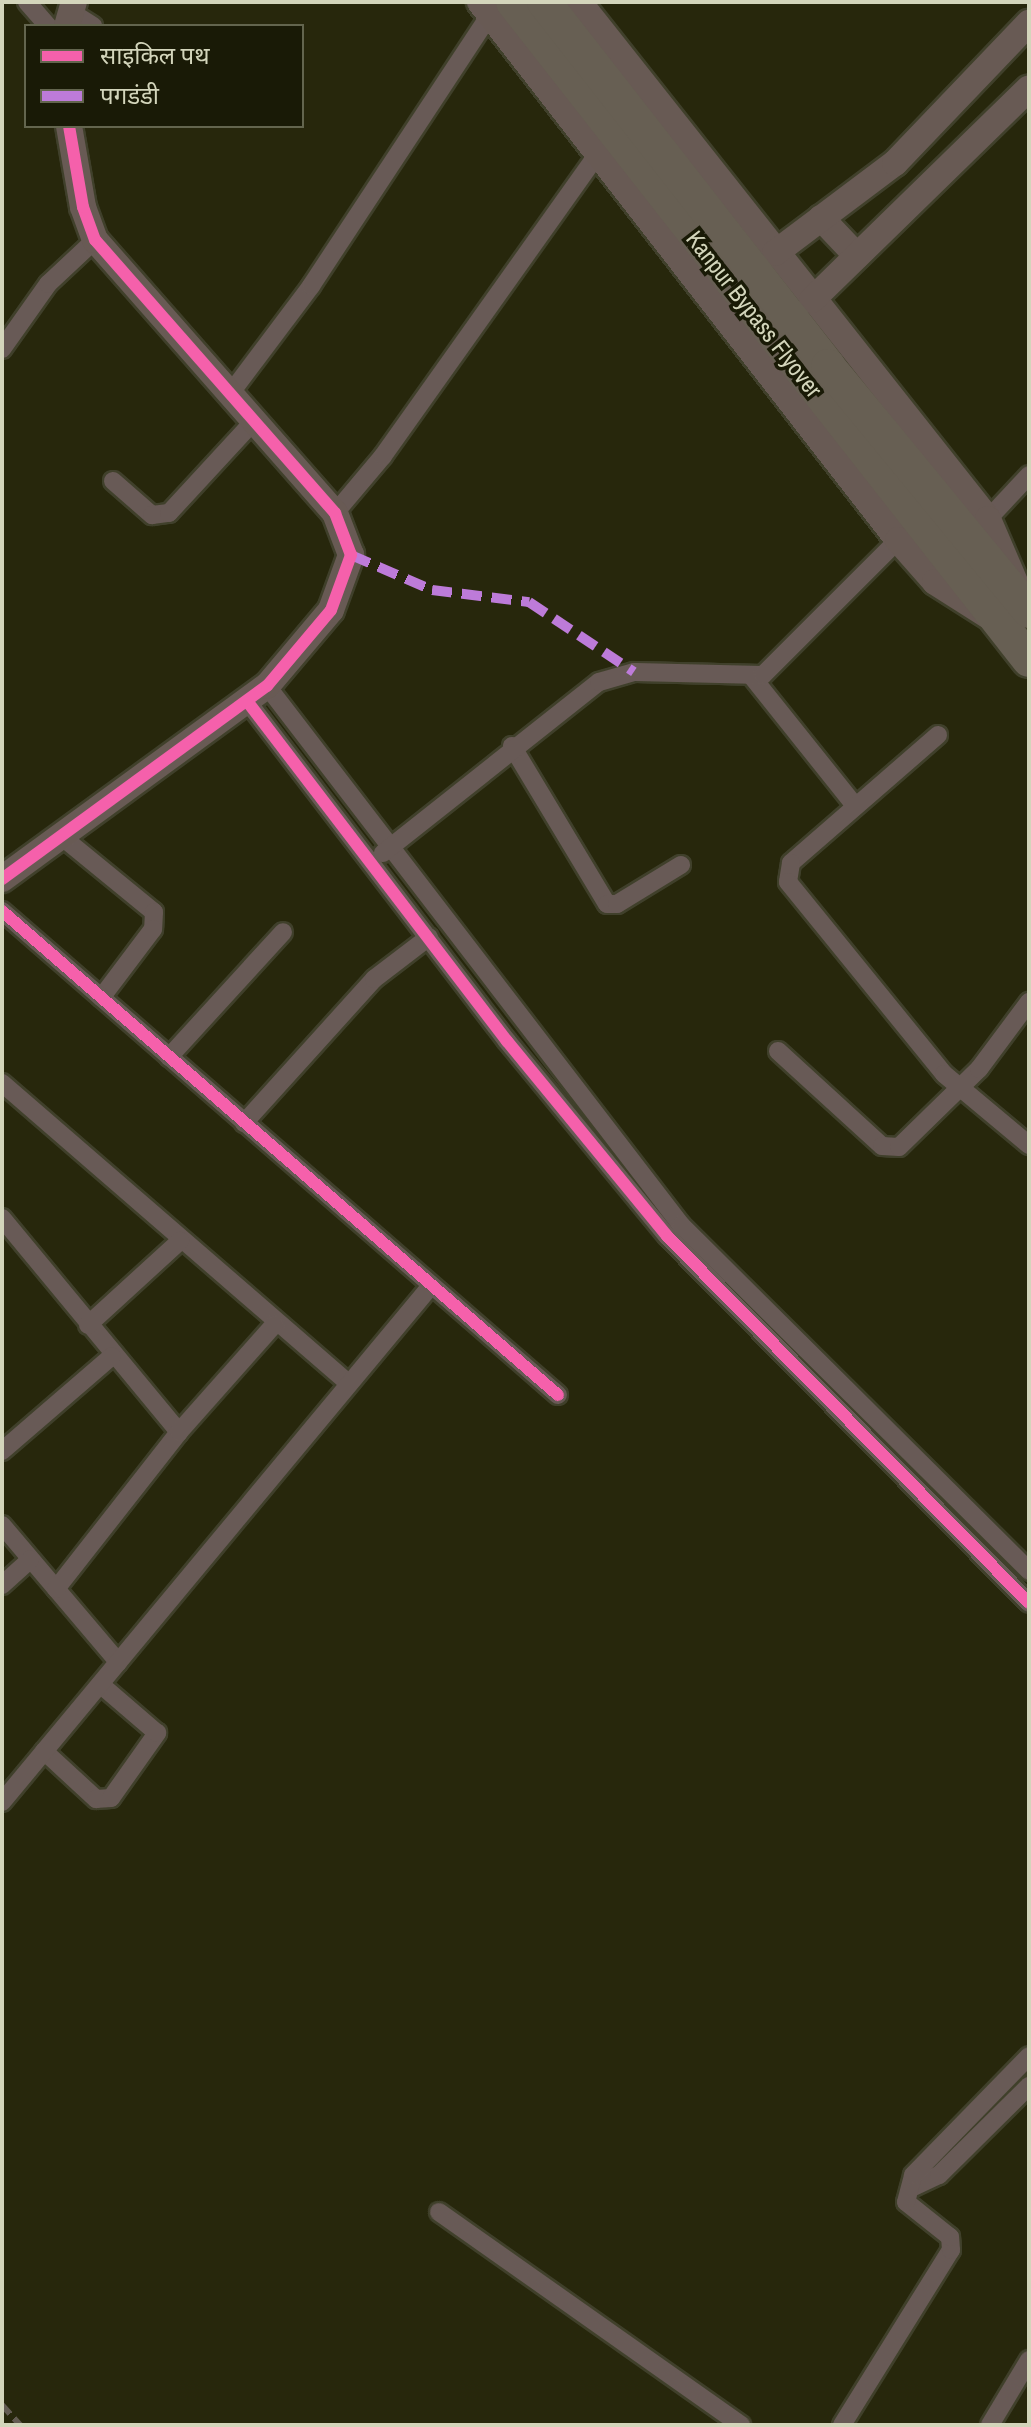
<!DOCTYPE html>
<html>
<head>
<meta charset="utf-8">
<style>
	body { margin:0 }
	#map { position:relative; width:1031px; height:2427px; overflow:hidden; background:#27270c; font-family:"Archivo Narrow","Noto Sans Devanagari",sans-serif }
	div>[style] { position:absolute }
	.roads { filter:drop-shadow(2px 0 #40402b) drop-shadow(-2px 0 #40402b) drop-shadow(0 2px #40402b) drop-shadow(0 -2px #40402b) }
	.street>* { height:18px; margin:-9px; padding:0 9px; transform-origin:9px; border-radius:9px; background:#685a56 }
	.secondary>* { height:26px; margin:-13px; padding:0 13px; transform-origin:13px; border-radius:13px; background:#685a54 }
	.highway>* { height:34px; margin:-17px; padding:0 17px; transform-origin:17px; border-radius:17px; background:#675f53 }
	.rail>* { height:6px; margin-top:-3px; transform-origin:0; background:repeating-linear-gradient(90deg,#635b52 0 12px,transparent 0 18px) }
	.quiet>* { height:10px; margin-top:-5px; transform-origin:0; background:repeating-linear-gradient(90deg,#bd7bd9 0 20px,transparent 0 30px) }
	.cycleway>* { height:12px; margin:-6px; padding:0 6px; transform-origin:6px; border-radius:6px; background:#f560ab }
	span { translate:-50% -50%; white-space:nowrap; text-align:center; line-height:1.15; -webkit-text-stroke:7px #191a06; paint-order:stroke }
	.street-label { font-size:24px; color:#d3d5bb }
	.frame { position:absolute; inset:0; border:4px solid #d3d5bb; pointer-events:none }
	.legend { position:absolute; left:24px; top:24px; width:280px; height:104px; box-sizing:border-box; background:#191a06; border:2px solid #63654e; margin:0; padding:10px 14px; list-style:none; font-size:24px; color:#d3d5bb }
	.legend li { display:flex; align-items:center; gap:16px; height:40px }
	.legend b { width:40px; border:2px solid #63654e }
</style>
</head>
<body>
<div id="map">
	<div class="roads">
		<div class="street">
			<i style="left:27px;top:2px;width:32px;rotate:49deg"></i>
			<i style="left:71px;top:12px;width:26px;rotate:32deg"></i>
			<i style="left:2px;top:349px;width:80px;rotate:-54.7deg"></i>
			<i style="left:48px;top:284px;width:64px;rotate:-43.1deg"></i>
			<i style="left:230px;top:394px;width:135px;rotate:-53.1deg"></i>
			<i style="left:311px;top:286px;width:325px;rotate:-56.6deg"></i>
			<i style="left:113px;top:481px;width:52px;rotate:41.1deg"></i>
			<i style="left:152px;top:515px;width:17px;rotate:-7deg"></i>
			<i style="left:169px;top:513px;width:125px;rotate:-47.3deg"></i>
			<i style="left:335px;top:513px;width:75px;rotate:-49.9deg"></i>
			<i style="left:383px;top:456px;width:371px;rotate:-54.6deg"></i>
			<i style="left:988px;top:519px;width:60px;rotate:-47deg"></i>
			<i style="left:753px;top:678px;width:164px;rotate:51.4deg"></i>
			<i style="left:267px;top:686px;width:680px;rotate:52.47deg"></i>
			<i style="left:681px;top:1225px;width:491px;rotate:44.8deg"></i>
			<i style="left:247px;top:701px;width:428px;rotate:52.6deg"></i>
			<i style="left:507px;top:1041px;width:252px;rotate:50.6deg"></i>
			<i style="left:667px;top:1236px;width:515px;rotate:45.39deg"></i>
			<i style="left:938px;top:735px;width:195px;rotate:139deg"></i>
			<i style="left:791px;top:863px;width:19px;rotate:99deg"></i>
			<i style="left:788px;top:882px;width:247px;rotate:50.9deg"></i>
			<i style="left:944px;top:1074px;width:111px;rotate:39.9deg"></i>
			<i style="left:512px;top:746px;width:184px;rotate:59deg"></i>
			<i style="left:607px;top:904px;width:10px"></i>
			<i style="left:617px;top:904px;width:75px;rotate:-31.4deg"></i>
			<i style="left:61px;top:836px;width:120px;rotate:39.3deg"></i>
			<i style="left:154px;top:912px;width:17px;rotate:93deg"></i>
			<i style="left:153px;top:929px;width:86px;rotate:127deg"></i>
			<i style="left:383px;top:853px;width:275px;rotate:-38.4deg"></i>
			<i style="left:599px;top:682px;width:36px;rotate:-16deg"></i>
			<i style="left:634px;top:672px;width:129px;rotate:1.3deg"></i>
			<i style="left:763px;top:675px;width:191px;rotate:-45deg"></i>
			<i style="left:2px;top:911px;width:737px;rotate:41.04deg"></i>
			<i style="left:778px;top:1051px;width:141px;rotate:42.4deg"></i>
			<i style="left:882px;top:1146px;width:17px;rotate:3deg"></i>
			<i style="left:899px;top:1147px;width:112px;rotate:-44.3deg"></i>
			<i style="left:979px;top:1069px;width:84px;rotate:-53.3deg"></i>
			<i style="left:169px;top:1057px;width:169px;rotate:-47.6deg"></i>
			<i style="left:2px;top:1083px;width:457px;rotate:40.9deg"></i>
			<i style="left:244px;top:1123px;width:194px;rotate:-47.9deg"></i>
			<i style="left:374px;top:979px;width:69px;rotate:-37.4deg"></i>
			<i style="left:2px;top:1218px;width:278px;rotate:50.4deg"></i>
			<i style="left:88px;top:1325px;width:125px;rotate:-42.4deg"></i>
			<i style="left:2px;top:1451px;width:145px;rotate:-40.8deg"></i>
			<i style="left:2px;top:1525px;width:180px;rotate:49.7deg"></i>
			<i style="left:2px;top:1585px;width:38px;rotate:-42deg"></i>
			<i style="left:56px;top:1589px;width:199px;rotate:-51.9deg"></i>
			<i style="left:179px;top:1432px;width:144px;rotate:-48.4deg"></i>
			<i style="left:44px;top:1751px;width:71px;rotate:42.7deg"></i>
			<i style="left:96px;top:1799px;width:15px;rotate:-4deg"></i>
			<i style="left:111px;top:1798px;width:80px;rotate:-54.7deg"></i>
			<i style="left:157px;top:1733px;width:75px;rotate:-139.3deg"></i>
			<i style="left:2px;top:1802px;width:668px;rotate:-50.28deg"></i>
			<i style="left:911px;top:2188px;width:31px;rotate:-25deg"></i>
			<i style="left:939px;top:2175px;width:127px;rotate:-44.7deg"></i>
			<i style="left:439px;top:2212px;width:370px;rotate:35.2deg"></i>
			<i style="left:842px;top:2425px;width:206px;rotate:-58.1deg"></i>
			<i style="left:951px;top:2250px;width:13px;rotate:-94deg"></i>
			<i style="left:950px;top:2237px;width:56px;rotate:-141.5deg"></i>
			<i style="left:906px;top:2202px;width:28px;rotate:-75deg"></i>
			<i style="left:913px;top:2175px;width:166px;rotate:-45.7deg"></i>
			<i style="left:990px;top:2425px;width:76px;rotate:-59deg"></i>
		</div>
		<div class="secondary">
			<i style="left:480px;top:2px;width:681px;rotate:52.15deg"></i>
			<i style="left:898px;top:540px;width:56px;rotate:48.6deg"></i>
			<i style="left:935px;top:582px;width:62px;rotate:32.4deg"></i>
			<i style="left:579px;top:2px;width:659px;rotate:51.65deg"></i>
			<i style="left:988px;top:519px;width:69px;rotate:66.8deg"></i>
			<i style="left:67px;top:26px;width:25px;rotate:-74deg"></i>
			<i style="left:821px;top:218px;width:52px;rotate:46.5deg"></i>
			<i style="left:775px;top:253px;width:150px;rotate:-36.9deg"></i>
			<i style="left:895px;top:163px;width:194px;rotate:-46.3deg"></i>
			<i style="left:812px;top:300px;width:303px;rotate:-44.3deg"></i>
			<i style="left:2px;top:879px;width:328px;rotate:-36.1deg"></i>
			<i style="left:267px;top:686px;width:99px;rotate:-49.9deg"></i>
			<i style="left:331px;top:610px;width:59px;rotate:-70deg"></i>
			<i style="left:351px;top:555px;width:45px;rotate:-110.9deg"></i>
			<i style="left:335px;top:513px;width:363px;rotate:-131.3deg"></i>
			<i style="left:95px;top:240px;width:35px;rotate:-110deg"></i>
			<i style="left:83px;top:207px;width:82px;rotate:-99.8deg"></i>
		</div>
		<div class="highway">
			<i style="left:513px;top:2px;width:836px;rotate:51.9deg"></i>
			<i style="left:544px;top:2px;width:462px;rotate:52deg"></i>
			<i style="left:828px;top:366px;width:317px;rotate:50.6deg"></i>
		</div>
	</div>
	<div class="rail">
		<i style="left:2px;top:2405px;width:27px;rotate:48deg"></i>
	</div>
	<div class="quiet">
		<i style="left:351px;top:555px;width:88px;rotate:23.4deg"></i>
		<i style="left:432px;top:590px;width:98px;rotate:7.1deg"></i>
		<i style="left:529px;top:602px;width:126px;rotate:33.7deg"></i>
	</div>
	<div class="cycleway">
		<i style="left:247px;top:701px;width:428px;rotate:52.6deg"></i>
		<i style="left:507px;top:1041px;width:252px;rotate:50.6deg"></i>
		<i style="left:667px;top:1236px;width:515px;rotate:45.39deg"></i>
		<i style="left:2px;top:879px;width:328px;rotate:-36.1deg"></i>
		<i style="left:267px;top:686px;width:99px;rotate:-49.9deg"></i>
		<i style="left:331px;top:610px;width:59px;rotate:-70deg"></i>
		<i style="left:351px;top:555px;width:45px;rotate:-110.9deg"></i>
		<i style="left:335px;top:513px;width:363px;rotate:-131.3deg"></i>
		<i style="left:95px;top:240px;width:35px;rotate:-110deg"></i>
		<i style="left:83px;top:207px;width:82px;rotate:-99.8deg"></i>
		<i style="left:2px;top:911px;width:737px;rotate:41.04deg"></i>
	</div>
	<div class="street-label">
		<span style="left:754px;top:314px;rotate:52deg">Kanpur Bypass Flyover</span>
	</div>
	<div class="frame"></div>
	<ul class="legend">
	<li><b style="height:10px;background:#f560ab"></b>साइकिल पथ</li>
	<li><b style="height:10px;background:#bd7bd9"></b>पगडंडी</li>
	</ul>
</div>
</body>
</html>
